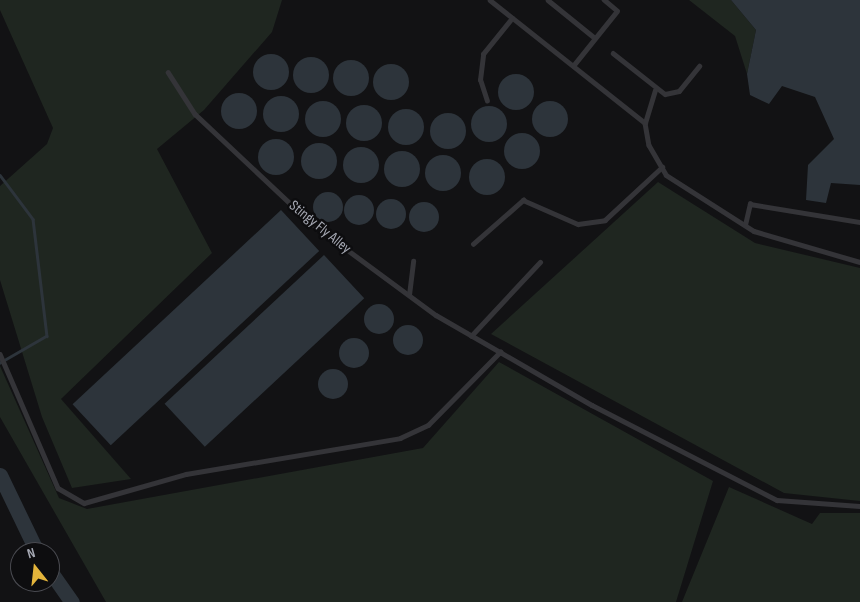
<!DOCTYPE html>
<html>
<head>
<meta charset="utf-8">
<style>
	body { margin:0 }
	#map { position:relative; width:860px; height:602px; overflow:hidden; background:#121214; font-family:"Sofia Sans Condensed",sans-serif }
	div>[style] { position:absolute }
	.green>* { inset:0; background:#1f2620 }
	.water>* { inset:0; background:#2d343b; transform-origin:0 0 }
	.round { border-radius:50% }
	.stream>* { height:2.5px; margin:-1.25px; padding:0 1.25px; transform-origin:1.25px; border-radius:1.25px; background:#2d343b }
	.river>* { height:15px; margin:-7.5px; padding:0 7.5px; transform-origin:7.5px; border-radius:7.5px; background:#2d343b }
	.service>* { height:4.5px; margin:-2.25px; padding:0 2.25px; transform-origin:2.25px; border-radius:2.25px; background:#343438 }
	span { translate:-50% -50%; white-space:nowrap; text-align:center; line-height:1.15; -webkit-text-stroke:5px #0d0d0f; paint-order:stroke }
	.street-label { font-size:15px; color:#a5a8b3 }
	.north { position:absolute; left:10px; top:542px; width:50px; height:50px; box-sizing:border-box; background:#0d0d0f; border:1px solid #4a4b51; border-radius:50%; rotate:344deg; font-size:14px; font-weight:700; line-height:20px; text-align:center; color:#a5a8b3 }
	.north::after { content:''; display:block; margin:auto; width:18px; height:22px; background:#e3b43b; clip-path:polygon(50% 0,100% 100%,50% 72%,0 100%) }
</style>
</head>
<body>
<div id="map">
	<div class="green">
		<i style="clip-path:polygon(0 0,282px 0,272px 32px,204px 110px,157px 149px,212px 253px,61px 399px,131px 479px,72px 488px,42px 417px,0 280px,0 186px,47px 144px,53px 128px,0 10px)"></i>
		<i style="clip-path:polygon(689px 0,731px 0,756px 30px,747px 74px,735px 36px)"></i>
		<i style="clip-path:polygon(658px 182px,755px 243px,860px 268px,860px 501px,784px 493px,491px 334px)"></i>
		<i style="clip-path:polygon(499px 362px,713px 481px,676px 602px,106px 602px,0 417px,0 366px,59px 498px,87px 509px,423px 448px)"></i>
		<i style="clip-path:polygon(729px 487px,812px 524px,820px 513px,860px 513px,860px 602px,682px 602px)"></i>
	</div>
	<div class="water">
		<i style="clip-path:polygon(731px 0,860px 0,860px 185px,831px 183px,826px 203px,806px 200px,808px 165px,834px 139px,815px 97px,782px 86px,769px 104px,750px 95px,747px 74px,756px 30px)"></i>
		<i class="round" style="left:253px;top:54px;width:36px;height:36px"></i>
		<i class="round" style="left:293px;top:57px;width:36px;height:36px"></i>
		<i class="round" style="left:333px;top:60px;width:36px;height:36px"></i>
		<i class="round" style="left:373px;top:64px;width:36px;height:36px"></i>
		<i class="round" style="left:498px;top:74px;width:36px;height:36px"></i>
		<i class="round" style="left:221px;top:93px;width:36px;height:36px"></i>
		<i class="round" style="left:263px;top:96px;width:36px;height:36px"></i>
		<i class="round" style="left:305px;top:101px;width:36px;height:36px"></i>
		<i class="round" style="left:532px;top:101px;width:36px;height:36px"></i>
		<i class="round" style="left:346px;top:105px;width:36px;height:36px"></i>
		<i class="round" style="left:471px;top:106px;width:36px;height:36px"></i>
		<i class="round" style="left:388px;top:109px;width:36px;height:36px"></i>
		<i class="round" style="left:430px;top:113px;width:36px;height:36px"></i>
		<i class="round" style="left:504px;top:133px;width:36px;height:36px"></i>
		<i class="round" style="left:258px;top:139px;width:36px;height:36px"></i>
		<i class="round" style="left:301px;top:143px;width:36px;height:36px"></i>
		<i class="round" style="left:343px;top:147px;width:36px;height:36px"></i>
		<i class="round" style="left:384px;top:151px;width:36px;height:36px"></i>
		<i class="round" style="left:425px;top:155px;width:36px;height:36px"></i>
		<i class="round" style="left:469px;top:159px;width:36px;height:36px"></i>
		<i class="round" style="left:313px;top:192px;width:30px;height:30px"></i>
		<i class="round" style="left:344px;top:195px;width:30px;height:30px"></i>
		<i class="round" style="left:376px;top:199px;width:30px;height:30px"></i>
		<i class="round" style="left:409px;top:202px;width:30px;height:30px"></i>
		<i style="left:281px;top:210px;width:56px;height:285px;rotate:47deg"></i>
		<i style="left:324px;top:255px;width:59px;height:218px;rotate:47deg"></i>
		<i class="round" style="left:364px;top:304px;width:30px;height:30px"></i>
		<i class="round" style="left:393px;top:325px;width:30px;height:30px"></i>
		<i class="round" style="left:339px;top:338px;width:30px;height:30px"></i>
		<i class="round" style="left:318px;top:369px;width:30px;height:30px"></i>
	</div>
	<div class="stream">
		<i style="left:0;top:175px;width:55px;rotate:53.1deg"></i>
		<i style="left:33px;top:219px;width:118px;rotate:83.2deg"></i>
		<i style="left:47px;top:336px;width:54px;rotate:150.1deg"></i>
	</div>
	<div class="river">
		<i style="left:0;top:475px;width:85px;rotate:64.3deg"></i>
		<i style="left:50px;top:571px;width:38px;rotate:55deg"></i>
	</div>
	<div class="service">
		<i style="left:490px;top:0;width:198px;rotate:38.4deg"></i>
		<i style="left:645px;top:123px;width:22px;rotate:80deg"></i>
		<i style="left:649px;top:145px;width:34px;rotate:60deg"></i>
		<i style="left:666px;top:175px;width:104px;rotate:32.5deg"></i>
		<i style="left:754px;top:231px;width:110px;rotate:16.3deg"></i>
		<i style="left:548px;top:0;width:60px;rotate:39deg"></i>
		<i style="left:613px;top:53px;width:66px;rotate:38.3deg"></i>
		<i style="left:665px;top:94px;width:14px;rotate:-12deg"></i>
		<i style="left:679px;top:91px;width:32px;rotate:-51deg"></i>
		<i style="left:573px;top:66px;width:70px;rotate:-51.3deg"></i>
		<i style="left:617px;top:11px;width:17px;rotate:-140deg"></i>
		<i style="left:168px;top:72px;width:50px;rotate:57.3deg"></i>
		<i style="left:195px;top:114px;width:159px;rotate:43.2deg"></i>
		<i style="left:311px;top:223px;width:155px;rotate:36.4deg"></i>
		<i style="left:436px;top:315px;width:180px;rotate:30deg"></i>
		<i style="left:592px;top:405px;width:208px;rotate:27.2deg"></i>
		<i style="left:777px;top:500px;width:83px;rotate:4.1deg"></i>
		<i style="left:487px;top:101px;width:22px;rotate:-108deg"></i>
		<i style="left:480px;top:80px;width:26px;rotate:-83deg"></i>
		<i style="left:483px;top:54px;width:46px;rotate:-51.1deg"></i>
		<i style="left:645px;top:123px;width:34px;rotate:-73deg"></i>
		<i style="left:745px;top:225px;width:22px;rotate:-77deg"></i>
		<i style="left:750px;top:204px;width:111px;rotate:9.3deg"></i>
		<i style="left:473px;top:244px;width:67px;rotate:-41.3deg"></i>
		<i style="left:523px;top:200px;width:60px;rotate:23.6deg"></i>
		<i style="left:578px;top:224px;width:27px;rotate:-8deg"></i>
		<i style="left:605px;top:220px;width:78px;rotate:-42.9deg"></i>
		<i style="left:409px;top:295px;width:34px;rotate:-83deg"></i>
		<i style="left:471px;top:336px;width:101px;rotate:-47deg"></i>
		<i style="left:0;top:354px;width:146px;rotate:66.6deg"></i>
		<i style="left:58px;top:488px;width:30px;rotate:30deg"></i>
		<i style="left:84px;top:503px;width:106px;rotate:-15.9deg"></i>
		<i style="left:186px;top:474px;width:217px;rotate:-9.5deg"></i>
		<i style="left:400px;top:438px;width:31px;rotate:-25deg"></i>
		<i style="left:428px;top:425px;width:103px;rotate:-45.4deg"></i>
	</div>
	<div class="street-label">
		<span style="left:320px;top:227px;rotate:39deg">Stingy Fly Alley</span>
	</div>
	<div class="north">N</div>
</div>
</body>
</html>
